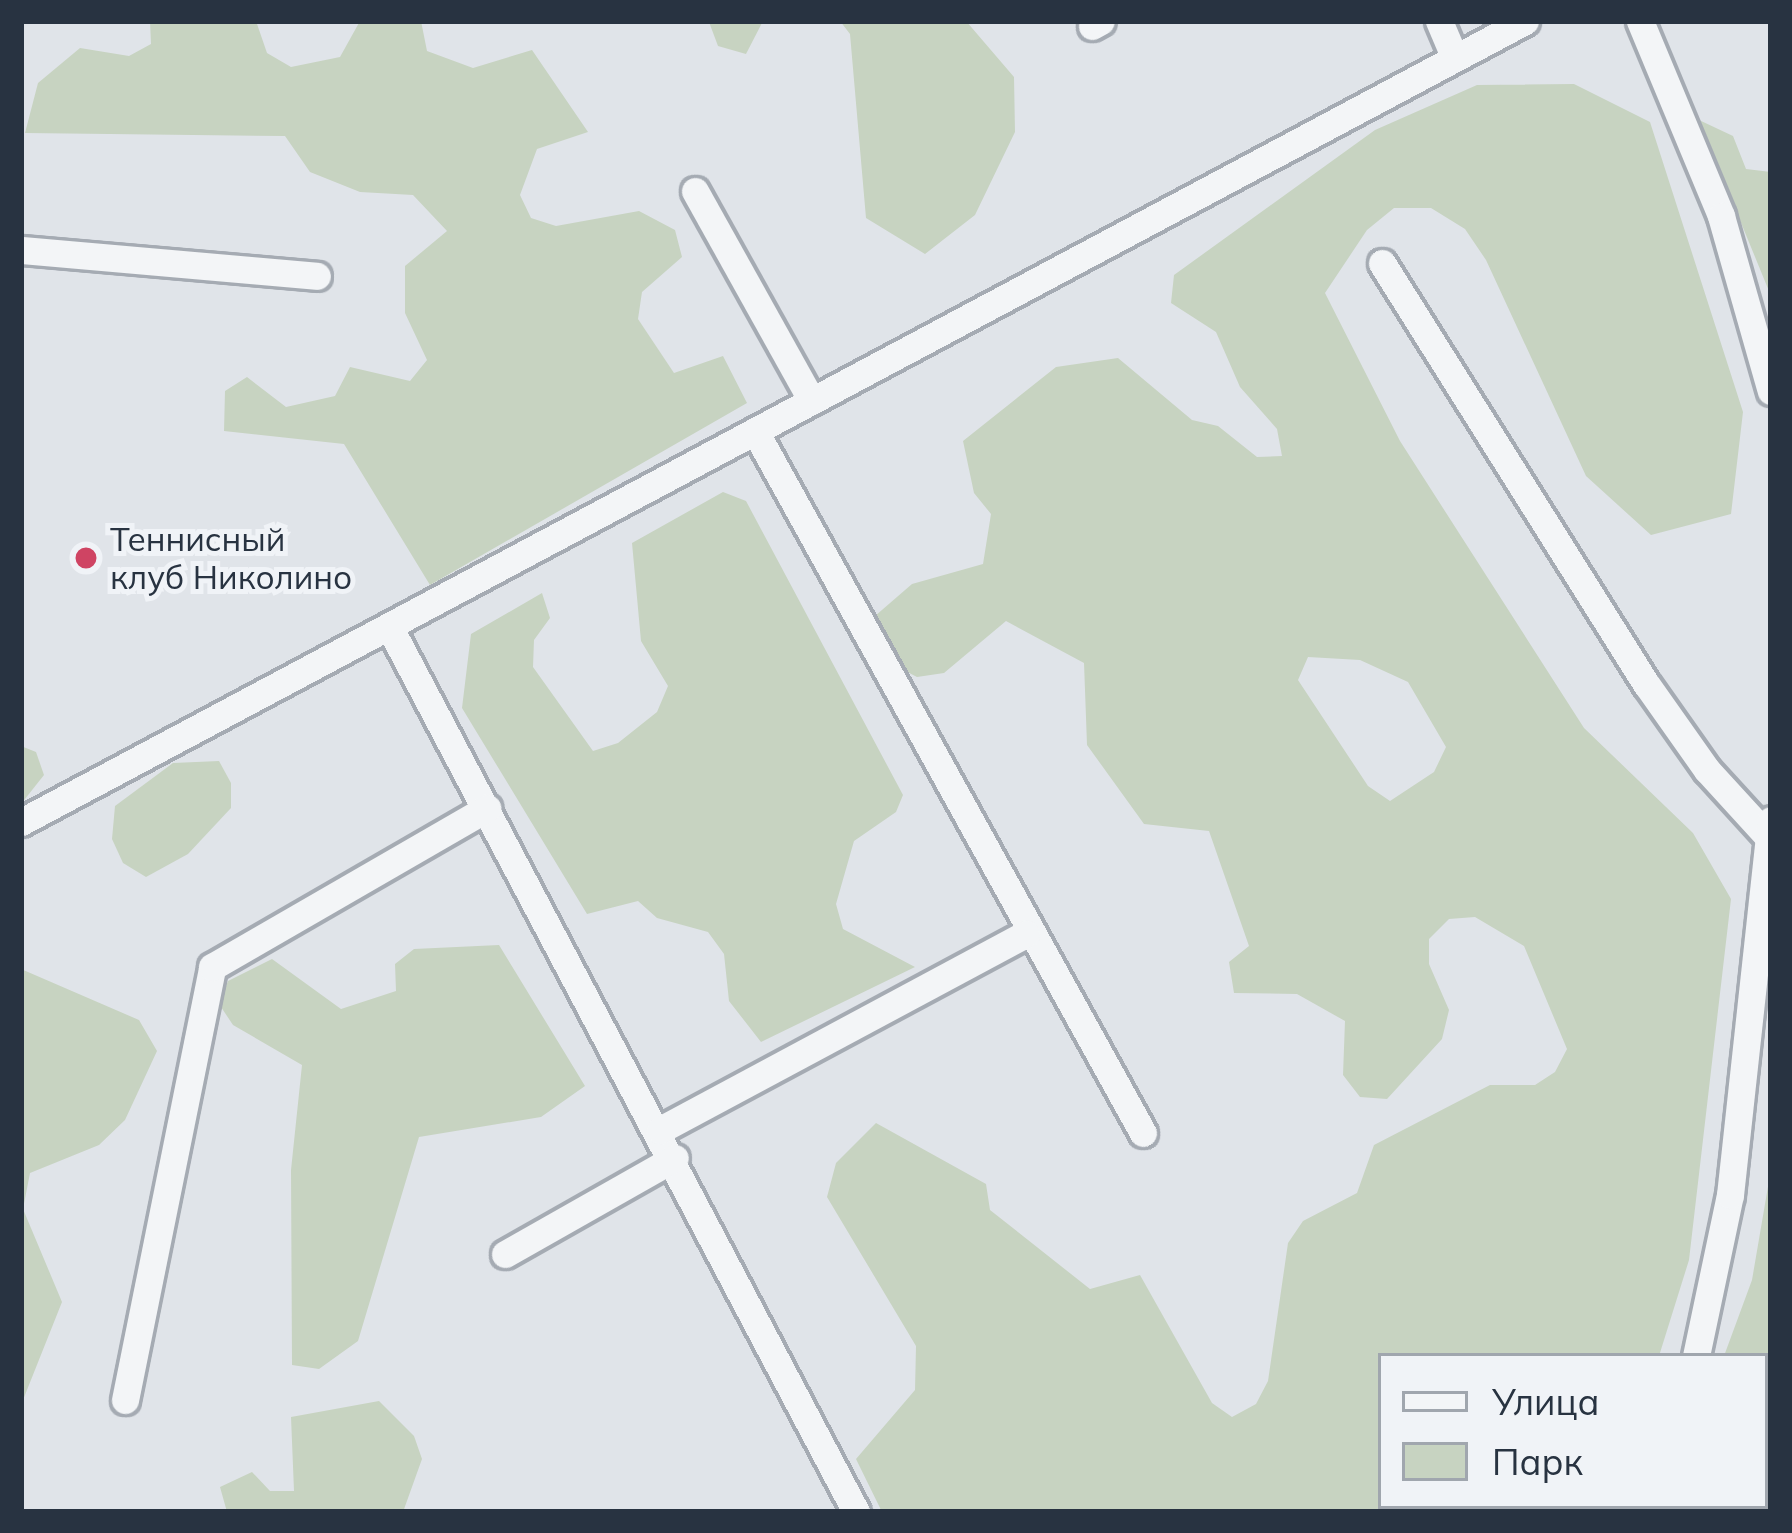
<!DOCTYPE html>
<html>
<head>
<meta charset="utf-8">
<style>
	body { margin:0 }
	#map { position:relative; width:1792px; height:1533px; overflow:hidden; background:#e0e4e9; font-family:Mulish,sans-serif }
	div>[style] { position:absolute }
	.green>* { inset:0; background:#c7d3c1 }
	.roads { filter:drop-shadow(3px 0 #a5abb3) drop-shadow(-3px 0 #a5abb3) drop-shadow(0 3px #a5abb3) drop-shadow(0 -3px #a5abb3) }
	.street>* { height:27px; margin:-13.5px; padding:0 13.5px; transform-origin:13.5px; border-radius:13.5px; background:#f3f5f7 }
	.dots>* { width:33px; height:33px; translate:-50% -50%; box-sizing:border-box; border:6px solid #f0f3f7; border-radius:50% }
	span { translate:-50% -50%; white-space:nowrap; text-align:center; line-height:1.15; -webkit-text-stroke:10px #f0f3f7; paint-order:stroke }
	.poi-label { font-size:33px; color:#283341 }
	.left { translate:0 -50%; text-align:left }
	.frame { position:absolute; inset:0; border:24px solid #283341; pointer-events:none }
	.legend { position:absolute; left:1378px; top:1353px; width:390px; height:156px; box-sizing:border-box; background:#f0f3f7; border:3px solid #a0a6ae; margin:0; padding:15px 21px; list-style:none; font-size:36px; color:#283341 }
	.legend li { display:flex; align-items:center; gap:24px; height:60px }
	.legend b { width:60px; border:3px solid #a0a6ae }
</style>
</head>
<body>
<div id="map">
	<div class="green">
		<i style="clip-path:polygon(150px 21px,256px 21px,267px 53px,291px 67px,340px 57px,360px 21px,421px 21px,427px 51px,473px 68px,532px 50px,588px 132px,537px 149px,520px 195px,531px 218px,556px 226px,639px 211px,675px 230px,682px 257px,642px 292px,638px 319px,674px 373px,723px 356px,747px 403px,430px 585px,344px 444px,224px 431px,225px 391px,247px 377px,286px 407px,335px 396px,350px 367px,410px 381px,427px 360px,405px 313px,405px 266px,447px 231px,413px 195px,360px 192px,310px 172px,285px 136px,25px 133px,38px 83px,80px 48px,129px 56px,151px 44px)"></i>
		<i style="clip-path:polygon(763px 21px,746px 54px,718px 46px,709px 22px)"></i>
		<i style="clip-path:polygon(840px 21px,966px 21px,1014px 77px,1015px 132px,975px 215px,925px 254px,866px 218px,850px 34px)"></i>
		<i style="clip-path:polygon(evenodd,1574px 84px,1650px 122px,1743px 412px,1731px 514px,1651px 535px,1586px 476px,1486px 260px,1465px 229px,1431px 208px,1394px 208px,1367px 230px,1325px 293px,1400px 441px,1584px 728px,1693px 833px,1731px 899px,1689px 1260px,1659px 1356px,1381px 1356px,1381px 1506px,1659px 1512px,882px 1512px,856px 1459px,915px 1390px,916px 1346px,827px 1197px,836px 1163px,876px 1123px,986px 1184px,990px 1210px,1090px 1289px,1140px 1275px,1212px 1403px,1232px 1417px,1256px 1404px,1268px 1381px,1288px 1243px,1303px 1221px,1357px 1193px,1374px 1145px,1490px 1085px,1535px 1085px,1555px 1072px,1567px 1049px,1524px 946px,1475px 917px,1449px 919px,1429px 939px,1429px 964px,1449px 1010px,1442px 1039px,1387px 1099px,1360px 1097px,1343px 1075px,1345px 1021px,1297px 994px,1234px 993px,1229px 962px,1249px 946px,1209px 831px,1144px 824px,1087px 745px,1084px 663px,1006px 621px,944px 673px,917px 677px,894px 665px,875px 616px,912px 584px,983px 564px,991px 514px,974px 493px,963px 441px,1056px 367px,1118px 358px,1192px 420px,1218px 426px,1257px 457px,1282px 456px,1277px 429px,1240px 387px,1216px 332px,1171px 303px,1174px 275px,1375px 130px,1477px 85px,1574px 84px,1308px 657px,1360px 660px,1408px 682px,1446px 747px,1434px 772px,1390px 801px,1368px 786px,1298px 680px,1308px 657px)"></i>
		<i style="clip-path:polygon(1699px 120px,1733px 136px,1746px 169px,1771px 172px,1771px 296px)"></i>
		<i style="clip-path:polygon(723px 492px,746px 501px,903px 795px,896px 812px,854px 841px,836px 904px,843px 929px,915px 967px,761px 1042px,729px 1001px,724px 954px,708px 932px,657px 918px,638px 901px,587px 914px,462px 708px,471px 634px,542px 593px,550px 618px,534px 640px,533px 667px,593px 751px,618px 743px,657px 712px,668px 686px,641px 641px,632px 543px)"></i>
		<i style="clip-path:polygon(21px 746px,36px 752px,44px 775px,21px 804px)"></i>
		<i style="clip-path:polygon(219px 761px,231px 783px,231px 808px,188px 854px,146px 877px,123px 863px,112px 839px,115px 806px,173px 763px)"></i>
		<i style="clip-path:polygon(499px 945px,585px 1086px,541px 1117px,419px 1137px,358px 1341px,319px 1369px,292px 1365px,291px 1170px,302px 1065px,233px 1025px,219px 1004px,228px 981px,272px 959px,341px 1009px,396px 991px,395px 964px,414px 949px)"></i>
		<i style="clip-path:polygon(21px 969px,139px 1020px,157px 1051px,125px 1120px,99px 1145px,30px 1173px,23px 1209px,62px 1302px,21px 1405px)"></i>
		<i style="clip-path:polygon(1771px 1169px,1771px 1512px,1732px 1512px,1731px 1506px,1765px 1506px,1765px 1356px,1724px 1356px,1752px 1280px)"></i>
		<i style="clip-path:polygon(379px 1401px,414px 1436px,422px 1459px,403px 1512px,227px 1512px,220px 1487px,252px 1472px,270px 1491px,294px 1491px,291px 1417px)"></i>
	</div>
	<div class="roads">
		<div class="street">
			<i style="left:1439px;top:21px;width:39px;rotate:67deg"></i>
			<i style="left:1640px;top:21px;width:211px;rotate:67.4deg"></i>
			<i style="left:1721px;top:216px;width:182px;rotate:74.1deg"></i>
			<i style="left:1092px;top:26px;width:10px;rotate:-29deg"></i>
			<i style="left:695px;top:191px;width:240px;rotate:60.9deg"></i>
			<i style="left:21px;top:250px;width:297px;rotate:5deg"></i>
			<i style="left:1382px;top:263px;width:498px;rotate:57.9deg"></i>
			<i style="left:1647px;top:685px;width:104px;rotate:54.8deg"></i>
			<i style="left:1707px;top:770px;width:92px;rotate:47.6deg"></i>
			<i style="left:755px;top:431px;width:802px;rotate:61.07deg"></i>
			<i style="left:390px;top:628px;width:999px;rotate:62.2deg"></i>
			<i style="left:21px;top:822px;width:1704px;rotate:-28.04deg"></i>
			<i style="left:660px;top:1130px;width:415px;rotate:-28.2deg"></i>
			<i style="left:505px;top:1254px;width:195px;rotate:-29.5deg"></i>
			<i style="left:1696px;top:1356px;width:165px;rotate:-78.1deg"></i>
			<i style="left:1730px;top:1195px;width:377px;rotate:-83.8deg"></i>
			<i style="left:125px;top:1400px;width:442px;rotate:-78.6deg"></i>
			<i style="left:212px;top:967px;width:318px;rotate:-30deg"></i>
			<i style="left:1705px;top:1506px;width:6px;rotate:72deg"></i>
		</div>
	</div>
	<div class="dots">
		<i style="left:86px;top:558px;background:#cf4463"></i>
	</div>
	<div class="poi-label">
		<span class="left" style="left:110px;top:558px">Теннисный<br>клуб Николино</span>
	</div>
	<div class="frame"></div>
	<ul class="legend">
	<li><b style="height:15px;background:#f3f5f7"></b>Улица</li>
	<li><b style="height:33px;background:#c7d3c1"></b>Парк</li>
	</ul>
</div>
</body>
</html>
